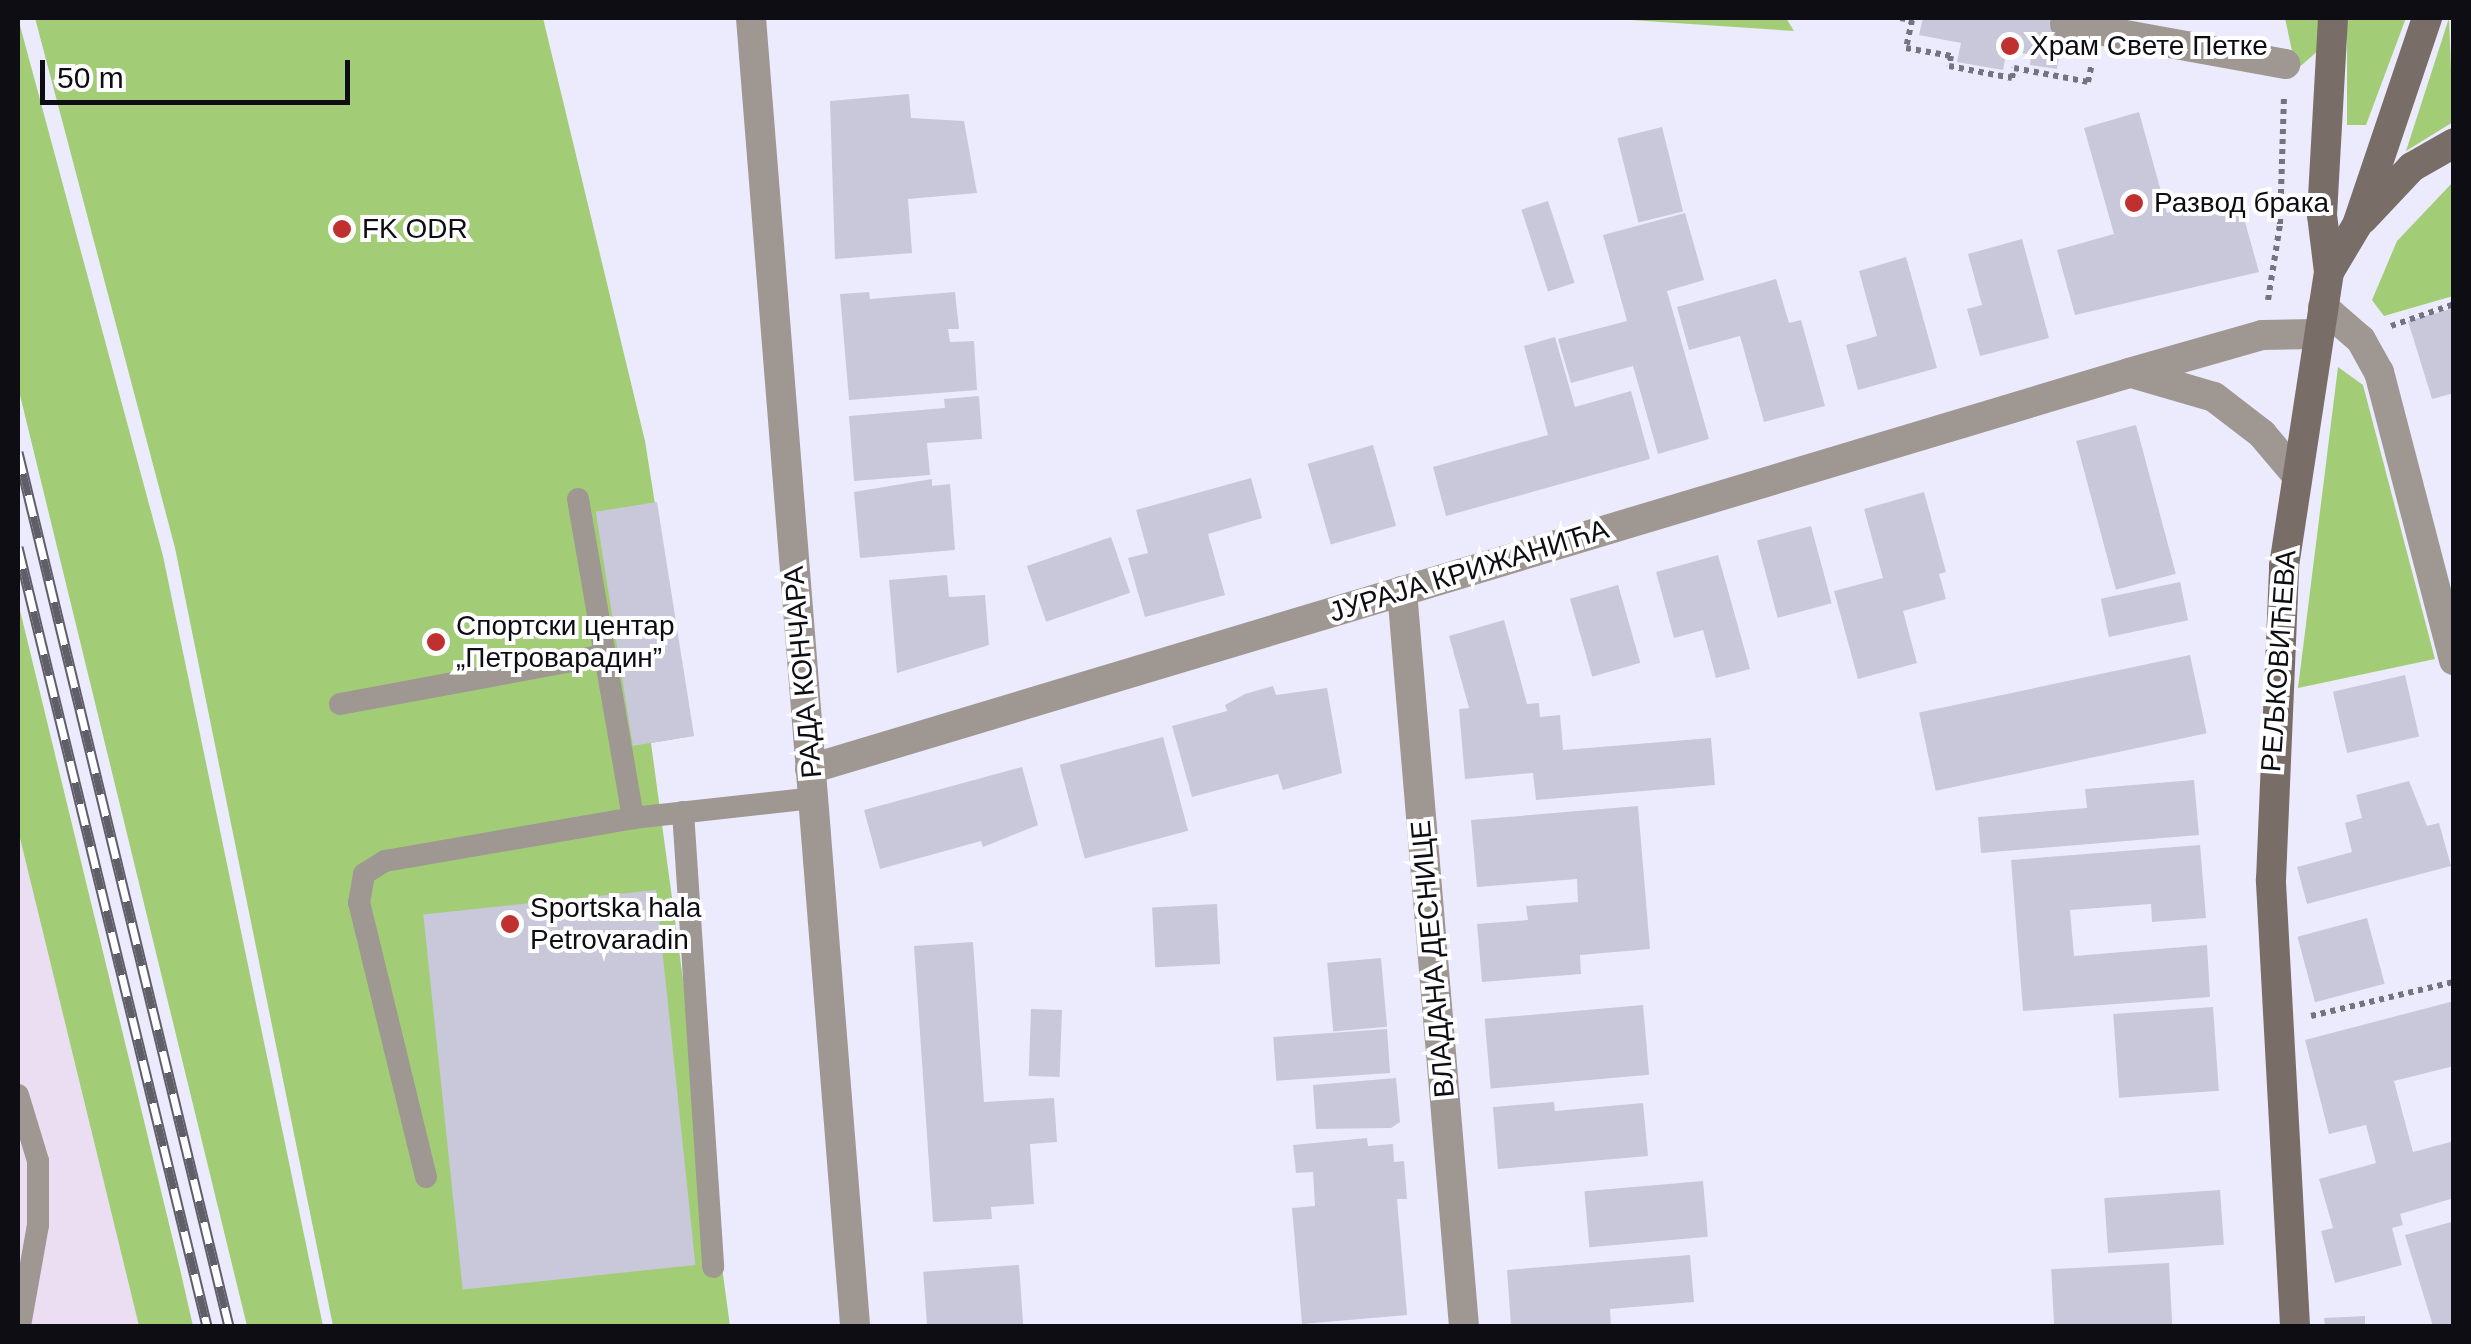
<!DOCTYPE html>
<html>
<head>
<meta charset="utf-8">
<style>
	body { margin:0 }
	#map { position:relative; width:2471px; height:1344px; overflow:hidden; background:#ecebfe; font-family:Arial,sans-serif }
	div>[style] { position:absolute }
	.industrial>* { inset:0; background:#ebdef2 }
	.green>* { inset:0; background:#a2cd76 }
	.building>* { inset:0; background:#c9c8db; transform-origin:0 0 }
	.path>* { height:6px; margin-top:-3px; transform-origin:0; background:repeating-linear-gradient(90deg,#74737f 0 5px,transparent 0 10px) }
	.lane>* { height:22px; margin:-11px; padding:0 11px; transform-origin:11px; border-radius:11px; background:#9f9792 }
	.street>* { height:30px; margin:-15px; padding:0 15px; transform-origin:15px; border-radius:15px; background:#9f9792 }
	.secondary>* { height:30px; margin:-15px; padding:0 15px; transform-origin:15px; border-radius:15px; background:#796d67 }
	.rail>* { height:11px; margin-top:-5.5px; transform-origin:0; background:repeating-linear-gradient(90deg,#fff 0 22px,#605f69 0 44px); box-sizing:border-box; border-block:2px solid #605f69 }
	.dots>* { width:28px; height:28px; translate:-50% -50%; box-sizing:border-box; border:5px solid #fff; border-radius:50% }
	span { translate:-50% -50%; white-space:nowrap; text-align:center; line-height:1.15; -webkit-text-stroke:8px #fff; paint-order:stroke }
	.poi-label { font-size:28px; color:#0e0d13 }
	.left { translate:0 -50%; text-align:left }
	.street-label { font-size:28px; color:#0e0d13 }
	.frame { position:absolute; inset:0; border:20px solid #0e0d13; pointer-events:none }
	.scale { position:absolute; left:40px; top:60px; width:310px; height:45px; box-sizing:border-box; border:5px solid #0e0d13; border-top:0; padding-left:12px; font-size:30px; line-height:35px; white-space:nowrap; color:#0e0d13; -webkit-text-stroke:8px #fff; paint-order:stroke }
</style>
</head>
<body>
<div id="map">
	<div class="industrial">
		<i style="clip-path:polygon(18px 830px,139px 1326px,18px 1326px)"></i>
	</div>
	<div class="green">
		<i style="clip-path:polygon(18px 18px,163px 556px,323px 1326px,247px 1326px,18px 387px)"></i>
		<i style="clip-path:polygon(35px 18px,543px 18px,645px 441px,692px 736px,651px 743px,730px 1326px,333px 1326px,175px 548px)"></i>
		<i style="clip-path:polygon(1601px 18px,1786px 18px,1794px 31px)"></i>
		<i style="clip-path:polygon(2285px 18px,2318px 18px,2319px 50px,2296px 70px)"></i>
		<i style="clip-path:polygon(2347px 18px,2406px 18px,2366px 125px,2347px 125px)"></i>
		<i style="clip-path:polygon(2449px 18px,2453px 122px,2406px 151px)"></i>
		<i style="clip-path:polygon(2453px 182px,2453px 296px,2384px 316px,2372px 300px,2397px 241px)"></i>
		<i style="clip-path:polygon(2338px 367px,2363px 385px,2435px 659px,2298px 688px)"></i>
		<i style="clip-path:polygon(18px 602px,180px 1269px,193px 1326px,139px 1326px,18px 830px)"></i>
	</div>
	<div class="building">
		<i style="clip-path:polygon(1923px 18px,2066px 18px,2057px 69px,2030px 65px,2031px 55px,2007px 50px,2003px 70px,1957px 62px,1961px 43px,1919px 35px)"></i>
		<i style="clip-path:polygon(909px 94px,911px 118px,964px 121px,977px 193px,908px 199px,912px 253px,835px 259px,830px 101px)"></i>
		<i style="clip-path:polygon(2139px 112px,2167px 213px,2237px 193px,2259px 272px,2075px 315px,2057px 250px,2114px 234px,2084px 128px)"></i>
		<i style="left:1662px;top:127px;width:87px;height:46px;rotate:76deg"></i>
		<i style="left:1548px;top:201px;width:86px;height:28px;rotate:72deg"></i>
		<i style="clip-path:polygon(1685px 213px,1704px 280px,1667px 291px,1709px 439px,1658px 454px,1633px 366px,1571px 383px,1558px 339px,1627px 321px,1603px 235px)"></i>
		<i style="clip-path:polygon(2022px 239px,2049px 338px,1980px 356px,1967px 309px,1982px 305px,1968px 254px)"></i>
		<i style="clip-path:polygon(1906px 257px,1937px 368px,1858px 390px,1846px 345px,1877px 336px,1859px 271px)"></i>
		<i style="clip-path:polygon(1776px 279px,1789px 323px,1801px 320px,1825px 406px,1764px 422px,1740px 336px,1689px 350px,1677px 307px)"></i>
		<i style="clip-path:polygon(869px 292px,870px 299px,955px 292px,959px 329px,948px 329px,950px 342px,974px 341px,977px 390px,849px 400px,840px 294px)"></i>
		<i style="clip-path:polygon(2454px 308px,2454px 393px,2432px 399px,2408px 321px)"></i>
		<i style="clip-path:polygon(1555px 337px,1575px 407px,1631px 391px,1650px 459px,1446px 516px,1433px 467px,1548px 435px,1524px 346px)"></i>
		<i style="clip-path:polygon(979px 396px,982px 439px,927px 443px,930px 475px,854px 481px,849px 416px,945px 408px,944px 399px)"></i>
		<i style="left:2136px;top:425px;width:154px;height:62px;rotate:75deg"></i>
		<i style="left:1373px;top:445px;width:84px;height:68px;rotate:74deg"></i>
		<i style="clip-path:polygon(1251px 478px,1262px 518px,1208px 534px,1225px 595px,1145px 617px,1128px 558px,1148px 553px,1136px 510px)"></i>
		<i style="clip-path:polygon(932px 479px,932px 486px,950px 484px,955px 550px,860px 558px,854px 492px)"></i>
		<i style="clip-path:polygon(1924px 492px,1946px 572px,1939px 574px,1946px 599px,1903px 611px,1917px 663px,1858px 679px,1834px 591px,1883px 578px,1864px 509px)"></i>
		<i style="left:657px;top:502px;width:237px;height:62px;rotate:81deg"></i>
		<i style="left:1811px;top:526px;width:80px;height:56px;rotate:75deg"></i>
		<i style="left:1111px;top:537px;width:59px;height:89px;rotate:71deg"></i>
		<i style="clip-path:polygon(1718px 555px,1750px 669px,1716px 678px,1703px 630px,1674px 638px,1656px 572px)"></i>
		<i style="clip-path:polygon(947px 575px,949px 597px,985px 595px,989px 645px,897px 673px,889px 580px)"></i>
		<i style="left:2180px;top:582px;width:39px;height:81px;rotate:78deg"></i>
		<i style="left:1618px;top:585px;width:81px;height:50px;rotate:74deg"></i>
		<i style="clip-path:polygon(1504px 620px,1527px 704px,1539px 703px,1540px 717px,1560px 715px,1563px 750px,1711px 738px,1715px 785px,1536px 800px,1533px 773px,1465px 779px,1459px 709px,1469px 708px,1449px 636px)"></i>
		<i style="left:2190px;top:655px;width:80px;height:277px;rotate:78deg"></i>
		<i style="left:2405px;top:675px;width:63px;height:74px;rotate:77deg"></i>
		<i style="clip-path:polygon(1273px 686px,1276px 695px,1327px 688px,1342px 773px,1283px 790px,1278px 774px,1192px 797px,1172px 726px,1227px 711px,1225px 705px,1245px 694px)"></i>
		<i style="left:1163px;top:737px;width:97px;height:107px;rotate:75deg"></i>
		<i style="clip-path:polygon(1022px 767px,1038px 825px,983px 847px,981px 841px,880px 869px,864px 810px)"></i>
		<i style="clip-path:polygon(2194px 780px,2199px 835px,1981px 853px,1978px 817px,2087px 808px,2085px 789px)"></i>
		<i style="clip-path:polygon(2409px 781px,2427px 826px,2439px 823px,2451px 866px,2307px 904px,2297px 867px,2352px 852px,2345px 823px,2362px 818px,2356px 795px)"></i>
		<i style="clip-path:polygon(1638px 806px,1650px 949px,1580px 955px,1581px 974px,1482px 982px,1477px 924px,1528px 920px,1526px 906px,1578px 902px,1577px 879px,1477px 887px,1471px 820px)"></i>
		<i style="clip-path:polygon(2200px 845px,2206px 918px,2152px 922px,2151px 904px,2070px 910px,2074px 956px,2207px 945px,2210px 997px,2023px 1011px,2011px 860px)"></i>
		<i style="left:656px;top:890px;width:377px;height:234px;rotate:84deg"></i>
		<i style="left:1217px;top:904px;width:60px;height:65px;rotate:87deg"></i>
		<i style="left:2367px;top:918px;width:68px;height:72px;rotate:75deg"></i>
		<i style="clip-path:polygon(973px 942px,984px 1102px,1054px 1098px,1057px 1142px,1030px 1144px,1034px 1204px,991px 1207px,992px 1219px,933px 1222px,914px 946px)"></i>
		<i style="left:1381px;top:958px;width:69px;height:54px;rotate:85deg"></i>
		<i style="clip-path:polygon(2454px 1001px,2454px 1066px,2394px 1081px,2413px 1152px,2454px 1141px,2454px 1198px,2400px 1214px,2403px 1225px,2392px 1228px,2402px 1265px,2335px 1283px,2321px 1231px,2333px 1228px,2319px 1179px,2376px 1163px,2366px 1125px,2329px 1134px,2305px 1040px)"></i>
		<i style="left:1643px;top:1005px;width:70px;height:159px;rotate:85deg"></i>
		<i style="left:2213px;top:1007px;width:84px;height:100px;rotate:86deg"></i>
		<i style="left:1031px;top:1009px;width:31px;height:67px;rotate:2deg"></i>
		<i style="left:1387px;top:1029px;width:44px;height:114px;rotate:86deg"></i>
		<i style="clip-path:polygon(1396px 1078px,1400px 1122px,1391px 1128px,1316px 1129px,1313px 1085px)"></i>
		<i style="clip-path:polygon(1554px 1102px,1555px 1111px,1643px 1103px,1648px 1156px,1498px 1169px,1493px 1107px)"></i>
		<i style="clip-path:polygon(1367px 1138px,1368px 1146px,1393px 1144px,1394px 1162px,1404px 1161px,1407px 1199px,1397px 1199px,1407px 1315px,1302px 1324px,1292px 1208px,1315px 1206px,1313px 1172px,1296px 1173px,1293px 1145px)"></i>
		<i style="left:1703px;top:1181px;width:56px;height:119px;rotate:85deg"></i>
		<i style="left:2220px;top:1190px;width:55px;height:116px;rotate:86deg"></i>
		<i style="clip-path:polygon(2451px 1222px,2454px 1326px,2433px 1326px,2405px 1235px)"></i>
		<i style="clip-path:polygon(1690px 1255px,1694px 1302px,1610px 1309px,1611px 1326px,1511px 1326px,1507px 1270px)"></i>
		<i style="left:2169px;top:1263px;width:63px;height:118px;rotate:87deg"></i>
		<i style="left:1019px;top:1265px;width:61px;height:96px;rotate:86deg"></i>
		<i style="clip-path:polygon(2365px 1316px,2365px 1326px,2325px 1326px,2324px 1318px)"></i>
	</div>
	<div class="path">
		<i style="left:1900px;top:18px;width:12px;rotate:9deg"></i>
		<i style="left:1912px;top:20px;width:29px;rotate:102deg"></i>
		<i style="left:1906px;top:48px;width:46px;rotate:10.1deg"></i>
		<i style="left:1951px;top:56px;width:10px;rotate:101deg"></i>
		<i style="left:1949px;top:66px;width:64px;rotate:10.8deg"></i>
		<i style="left:2012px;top:78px;width:10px;rotate:-79deg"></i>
		<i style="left:2014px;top:68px;width:75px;rotate:10.7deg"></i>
		<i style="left:2088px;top:82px;width:19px;rotate:-78deg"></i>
		<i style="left:2268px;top:300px;width:77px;rotate:-81deg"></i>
		<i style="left:2280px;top:224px;width:126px;rotate:-88.2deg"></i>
		<i style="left:2391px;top:326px;width:67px;rotate:-19.2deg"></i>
		<i style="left:2311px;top:1016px;width:147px;rotate:-13.4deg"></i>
	</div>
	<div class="lane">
		<i style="left:578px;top:499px;width:324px;rotate:80.2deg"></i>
		<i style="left:340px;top:704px;width:269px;rotate:-10.5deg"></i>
		<i style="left:683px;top:812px;width:456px;rotate:86.2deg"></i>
		<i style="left:18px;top:1095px;width:69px;rotate:73.1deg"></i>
		<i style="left:38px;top:1161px;width:64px;rotate:90deg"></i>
		<i style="left:38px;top:1225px;width:103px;rotate:100.1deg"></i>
		<i style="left:426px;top:1177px;width:282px;rotate:-103.7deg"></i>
		<i style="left:359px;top:903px;width:29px;rotate:-80deg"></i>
		<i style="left:364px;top:874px;width:25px;rotate:-32deg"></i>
		<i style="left:385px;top:861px;width:252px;rotate:-9.8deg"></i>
		<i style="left:633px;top:818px;width:181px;rotate:-6.3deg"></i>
	</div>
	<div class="street">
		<i style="left:751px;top:18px;width:1312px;rotate:85.45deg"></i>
		<i style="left:2065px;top:24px;width:224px;rotate:10.3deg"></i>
		<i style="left:2323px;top:307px;width:50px;rotate:41deg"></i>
		<i style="left:2361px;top:340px;width:37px;rotate:61deg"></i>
		<i style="left:2379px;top:372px;width:298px;rotate:75.4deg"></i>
		<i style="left:2132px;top:373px;width:85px;rotate:16.3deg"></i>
		<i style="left:2214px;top:397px;width:61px;rotate:37.6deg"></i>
		<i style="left:2262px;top:434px;width:51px;rotate:49.8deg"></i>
		<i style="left:1402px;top:591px;width:738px;rotate:85.18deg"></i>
		<i style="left:810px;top:769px;width:1377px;rotate:-16.71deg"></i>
		<i style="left:2129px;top:373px;width:138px;rotate:-15.9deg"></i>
		<i style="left:2262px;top:335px;width:56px;rotate:-1deg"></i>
	</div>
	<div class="secondary">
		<i style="left:2363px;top:219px;width:71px;rotate:-46.7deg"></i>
		<i style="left:2412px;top:167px;width:48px;rotate:-29.7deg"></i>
		<i style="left:2329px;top:272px;width:57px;rotate:-97deg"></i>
		<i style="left:2322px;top:215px;width:197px;rotate:-86.8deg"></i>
		<i style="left:2295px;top:1326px;width:447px;rotate:-93.1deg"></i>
		<i style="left:2271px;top:880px;width:314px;rotate:-87.6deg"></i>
		<i style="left:2284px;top:566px;width:297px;rotate:-81.3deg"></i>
		<i style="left:2329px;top:272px;width:55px;rotate:-59.2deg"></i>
		<i style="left:2357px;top:225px;width:219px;rotate:-71.3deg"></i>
	</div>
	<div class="rail">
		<i style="left:18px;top:452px;width:899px;rotate:76.43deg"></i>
		<i style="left:18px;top:547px;width:802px;rotate:76.36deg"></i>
	</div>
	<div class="dots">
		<i style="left:2010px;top:46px;background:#bf302e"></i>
		<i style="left:2134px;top:203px;background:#bf302e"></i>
		<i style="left:342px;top:229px;background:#bf302e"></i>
		<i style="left:436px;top:642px;background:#bf302e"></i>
		<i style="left:510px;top:924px;background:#bf302e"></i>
	</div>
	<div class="poi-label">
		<span class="left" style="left:2030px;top:46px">Храм Свете Петке</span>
		<span class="left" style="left:2154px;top:203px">Развод брака</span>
		<span class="left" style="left:362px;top:229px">FK ODR</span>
		<span class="left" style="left:456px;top:642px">Спортски центар<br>„Петроварадин”</span>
		<span class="left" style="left:530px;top:924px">Sportska hala<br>Petrovaradin</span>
	</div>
	<div class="street-label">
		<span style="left:1469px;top:571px;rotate:-17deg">ЈУРАЈА КРИЖАНИЋА</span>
		<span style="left:2279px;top:661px;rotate:-86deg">РЕЉКОВИЋЕВА</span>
		<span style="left:803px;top:672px;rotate:-95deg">РАДА КОНЧАРА</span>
		<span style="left:1433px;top:959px;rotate:-95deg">ВЛАДАНА ДЕСНИЦЕ</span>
	</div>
	<div class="frame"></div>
	<div class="scale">50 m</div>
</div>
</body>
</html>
